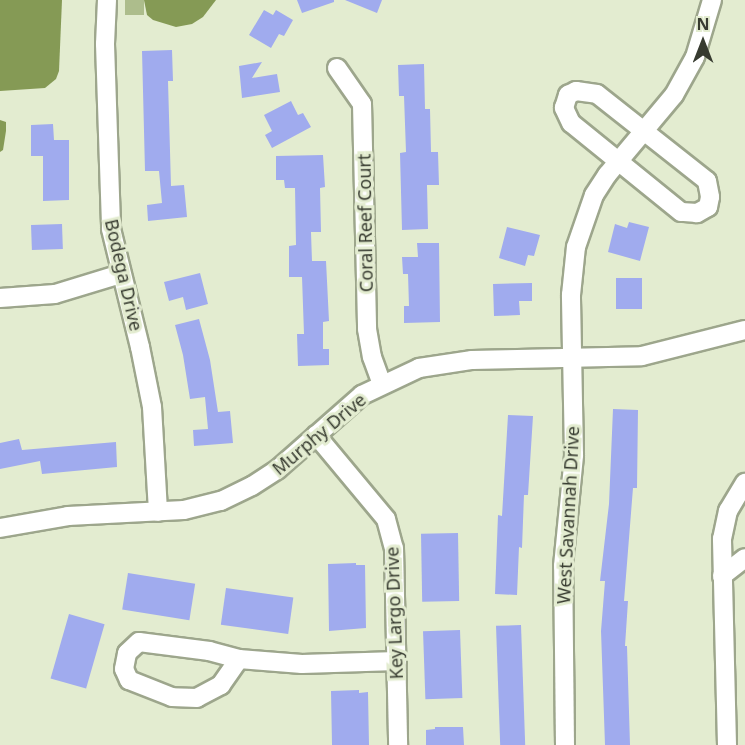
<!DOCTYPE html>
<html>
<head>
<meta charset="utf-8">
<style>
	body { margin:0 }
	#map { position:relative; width:745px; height:745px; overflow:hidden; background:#e3ecd0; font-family:"Noto Sans",sans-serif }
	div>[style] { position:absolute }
	.green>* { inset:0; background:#adbd8c; transform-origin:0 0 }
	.water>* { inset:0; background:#859a55 }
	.building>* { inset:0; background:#a0abee; transform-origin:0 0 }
	.roads { filter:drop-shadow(2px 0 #9da68c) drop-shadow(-2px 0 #9da68c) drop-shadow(0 2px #9da68c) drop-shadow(0 -2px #9da68c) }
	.street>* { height:18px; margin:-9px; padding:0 9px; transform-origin:9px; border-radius:9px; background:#fff }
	span { translate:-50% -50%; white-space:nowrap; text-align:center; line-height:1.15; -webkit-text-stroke:6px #e3ecd0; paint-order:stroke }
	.street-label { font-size:18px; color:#373b30 }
	.north { position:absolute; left:673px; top:12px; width:60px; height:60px; -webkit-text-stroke:4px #e3ecd0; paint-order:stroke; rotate:0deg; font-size:16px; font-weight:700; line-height:24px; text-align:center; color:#373b30 }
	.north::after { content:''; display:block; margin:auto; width:21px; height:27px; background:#373b30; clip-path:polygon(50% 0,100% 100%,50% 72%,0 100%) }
</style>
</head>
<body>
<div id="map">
	<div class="green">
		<i style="left:125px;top:0;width:19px;height:15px"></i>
	</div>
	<div class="water">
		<i style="clip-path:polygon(0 0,62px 0,59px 71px,56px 79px,45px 88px,0 91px)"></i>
		<i style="clip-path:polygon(144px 0,216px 0,203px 17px,192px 24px,176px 27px,153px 20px,147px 15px)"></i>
		<i style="clip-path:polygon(0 120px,6px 122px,6px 131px,3px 150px,0 152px)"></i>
	</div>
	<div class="building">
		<i style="clip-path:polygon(297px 0,334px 0,334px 2px,302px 13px)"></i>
		<i style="clip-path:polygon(345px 0,382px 0,377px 13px)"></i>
		<i style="clip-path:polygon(264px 10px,273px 15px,276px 10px,293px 20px,284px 36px,279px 34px,271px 48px,249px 35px)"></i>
		<i style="clip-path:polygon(172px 50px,173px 81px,168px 81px,171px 186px,184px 185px,187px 217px,148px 221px,147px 205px,162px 203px,159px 171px,145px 171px,142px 51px)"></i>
		<i style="clip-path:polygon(262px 62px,252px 78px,277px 74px,280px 92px,242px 98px,239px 66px)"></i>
		<i style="clip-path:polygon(424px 64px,425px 109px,430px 109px,431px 152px,438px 152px,439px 185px,427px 185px,428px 229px,402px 230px,400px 153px,406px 152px,404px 96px,399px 96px,398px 65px)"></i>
		<i style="clip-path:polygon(291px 101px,298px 115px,303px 113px,311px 127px,272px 148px,265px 135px,272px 131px,264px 115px)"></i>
		<i style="clip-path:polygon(53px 124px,54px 140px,69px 140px,69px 200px,43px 201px,43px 156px,31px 156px,31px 125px)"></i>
		<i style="clip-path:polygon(323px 155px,325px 187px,320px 188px,321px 232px,311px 232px,312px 261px,326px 261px,329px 321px,323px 322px,323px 349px,329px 349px,329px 365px,298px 366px,297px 334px,304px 334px,302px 277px,289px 277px,289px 246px,296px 245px,295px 188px,285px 188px,284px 180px,276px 180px,276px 156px)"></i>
		<i style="clip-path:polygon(629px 222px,649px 227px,640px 261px,608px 252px,615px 224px,627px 228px)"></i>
		<i style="left:62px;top:224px;width:25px;height:31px;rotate:88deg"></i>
		<i style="clip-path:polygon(507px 227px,540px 235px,534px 256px,528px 255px,525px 266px,499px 258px)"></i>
		<i style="clip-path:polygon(417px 243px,439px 243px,440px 322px,404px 323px,404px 306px,409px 306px,408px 274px,403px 274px,402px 257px,418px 257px)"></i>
		<i style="clip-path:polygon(200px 273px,208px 304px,186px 310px,183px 297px,169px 301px,164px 282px)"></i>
		<i style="left:642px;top:278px;width:31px;height:26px;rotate:90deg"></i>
		<i style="clip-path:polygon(532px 283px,532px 301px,519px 301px,520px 315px,494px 316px,493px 284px)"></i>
		<i style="clip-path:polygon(199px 319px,210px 360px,218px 412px,230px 411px,233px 443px,194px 446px,193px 430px,208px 429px,205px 397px,190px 399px,183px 355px,175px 325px)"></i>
		<i style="clip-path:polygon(613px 409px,638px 410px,637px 488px,633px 488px,624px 601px,628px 601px,625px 646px,627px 646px,630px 745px,605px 745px,601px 631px,605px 581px,600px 581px,609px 504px)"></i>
		<i style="clip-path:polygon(508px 415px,533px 416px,528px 495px,524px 495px,522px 548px,519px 547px,517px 595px,495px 594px,498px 515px,502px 516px)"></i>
		<i style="clip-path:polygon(19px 439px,22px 450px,116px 442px,117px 467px,42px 474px,40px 461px,0 469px,0 443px)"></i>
		<i style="left:458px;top:533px;width:68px;height:37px;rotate:89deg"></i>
		<i style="clip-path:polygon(356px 563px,356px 565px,365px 565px,366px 628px,329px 631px,328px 564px)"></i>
		<i style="left:128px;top:573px;width:68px;height:37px;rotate:9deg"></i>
		<i style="left:226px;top:588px;width:68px;height:37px;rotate:8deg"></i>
		<i style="left:69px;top:614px;width:37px;height:67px;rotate:16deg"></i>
		<i style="left:521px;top:625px;width:120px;height:25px;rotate:88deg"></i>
		<i style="left:460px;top:630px;width:68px;height:37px;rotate:88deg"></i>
		<i style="clip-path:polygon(359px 690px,359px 693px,368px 692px,369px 745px,332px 745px,331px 691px)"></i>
		<i style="clip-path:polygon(435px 727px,463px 727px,464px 745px,426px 745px,426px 730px,435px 729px)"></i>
	</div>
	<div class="roads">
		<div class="street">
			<i style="left:107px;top:0;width:44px;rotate:92.6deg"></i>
			<i style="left:105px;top:44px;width:185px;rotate:88.1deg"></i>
			<i style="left:111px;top:229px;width:122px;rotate:76.2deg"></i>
			<i style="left:140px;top:347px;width:61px;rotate:78.7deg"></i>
			<i style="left:152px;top:407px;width:105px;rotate:86.7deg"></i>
			<i style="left:337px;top:68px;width:44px;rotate:55.2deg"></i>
			<i style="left:362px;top:104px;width:225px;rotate:88.7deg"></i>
			<i style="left:367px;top:329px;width:28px;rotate:80deg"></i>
			<i style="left:372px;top:357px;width:29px;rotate:70deg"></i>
			<i style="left:576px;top:91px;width:21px;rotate:8deg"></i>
			<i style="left:597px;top:94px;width:140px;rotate:38.3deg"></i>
			<i style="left:707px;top:181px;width:16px;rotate:79deg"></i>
			<i style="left:710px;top:197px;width:10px;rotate:101deg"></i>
			<i style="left:708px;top:207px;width:13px;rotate:151deg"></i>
			<i style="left:697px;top:213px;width:16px;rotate:-176deg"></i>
			<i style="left:681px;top:212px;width:141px;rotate:-141deg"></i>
			<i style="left:571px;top:123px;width:17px;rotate:-115deg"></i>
			<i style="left:564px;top:108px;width:14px;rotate:-73deg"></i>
			<i style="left:568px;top:95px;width:9px;rotate:-27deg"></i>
			<i style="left:0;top:298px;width:55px;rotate:-4.2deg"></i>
			<i style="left:55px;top:294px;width:69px;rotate:-16.9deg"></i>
			<i style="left:316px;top:435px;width:109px;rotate:50.2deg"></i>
			<i style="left:386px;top:519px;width:30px;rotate:75deg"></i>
			<i style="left:394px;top:548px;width:197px;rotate:88.8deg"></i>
			<i style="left:0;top:528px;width:69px;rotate:-10deg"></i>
			<i style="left:68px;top:516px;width:116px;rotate:-3deg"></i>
			<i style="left:184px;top:510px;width:38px;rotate:-14deg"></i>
			<i style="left:221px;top:501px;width:34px;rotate:-26deg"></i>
			<i style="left:252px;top:486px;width:31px;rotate:-33deg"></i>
			<i style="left:278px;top:469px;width:112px;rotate:-41.4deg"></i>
			<i style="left:362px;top:395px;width:63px;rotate:-25.3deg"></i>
			<i style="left:419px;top:368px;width:54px;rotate:-8.6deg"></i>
			<i style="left:472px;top:360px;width:170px;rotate:-1.3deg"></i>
			<i style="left:642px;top:356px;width:106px;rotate:-14.2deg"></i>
			<i style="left:722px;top:576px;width:29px;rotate:-38deg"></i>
			<i style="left:239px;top:659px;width:32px;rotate:125deg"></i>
			<i style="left:221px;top:685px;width:27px;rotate:152deg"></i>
			<i style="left:197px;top:698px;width:25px;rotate:-178deg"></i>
			<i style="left:172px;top:697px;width:46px;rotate:-158.4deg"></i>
			<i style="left:129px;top:680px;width:12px;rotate:-114deg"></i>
			<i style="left:124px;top:669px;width:16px;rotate:-79deg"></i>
			<i style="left:127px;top:653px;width:16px;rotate:-43deg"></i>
			<i style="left:139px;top:642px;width:71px;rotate:7.3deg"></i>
			<i style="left:209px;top:651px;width:31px;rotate:15deg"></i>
			<i style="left:239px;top:659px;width:63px;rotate:4.5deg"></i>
			<i style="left:302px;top:664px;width:95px;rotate:-1.8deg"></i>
			<i style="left:565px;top:745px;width:179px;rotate:-90.6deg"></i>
			<i style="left:563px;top:566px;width:112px;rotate:-84.3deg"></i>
			<i style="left:574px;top:455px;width:160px;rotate:-91.1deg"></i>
			<i style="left:571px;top:295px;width:48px;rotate:-84.1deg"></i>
			<i style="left:576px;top:247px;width:55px;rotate:-70.9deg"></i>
			<i style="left:594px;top:195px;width:24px;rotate:-57deg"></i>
			<i style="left:607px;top:175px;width:104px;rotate:-50.1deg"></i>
			<i style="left:674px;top:95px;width:43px;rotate:-61.1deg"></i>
			<i style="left:695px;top:57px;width:59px;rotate:-73.4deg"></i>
			<i style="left:727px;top:745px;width:206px;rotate:-91.4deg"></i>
			<i style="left:722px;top:539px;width:29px;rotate:-78deg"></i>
			<i style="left:728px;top:511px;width:33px;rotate:-59deg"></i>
		</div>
	</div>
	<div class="street-label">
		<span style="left:365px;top:223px;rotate:-91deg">Coral Reef Court</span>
		<span style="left:124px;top:275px;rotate:77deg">Bodega Drive</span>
		<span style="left:319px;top:434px;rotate:-40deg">Murphy Drive</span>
		<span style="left:568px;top:515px;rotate:-87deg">West Savannah Drive</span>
		<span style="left:394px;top:613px;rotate:-92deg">Key Largo Drive</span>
	</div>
	<div class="north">N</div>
</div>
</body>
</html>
